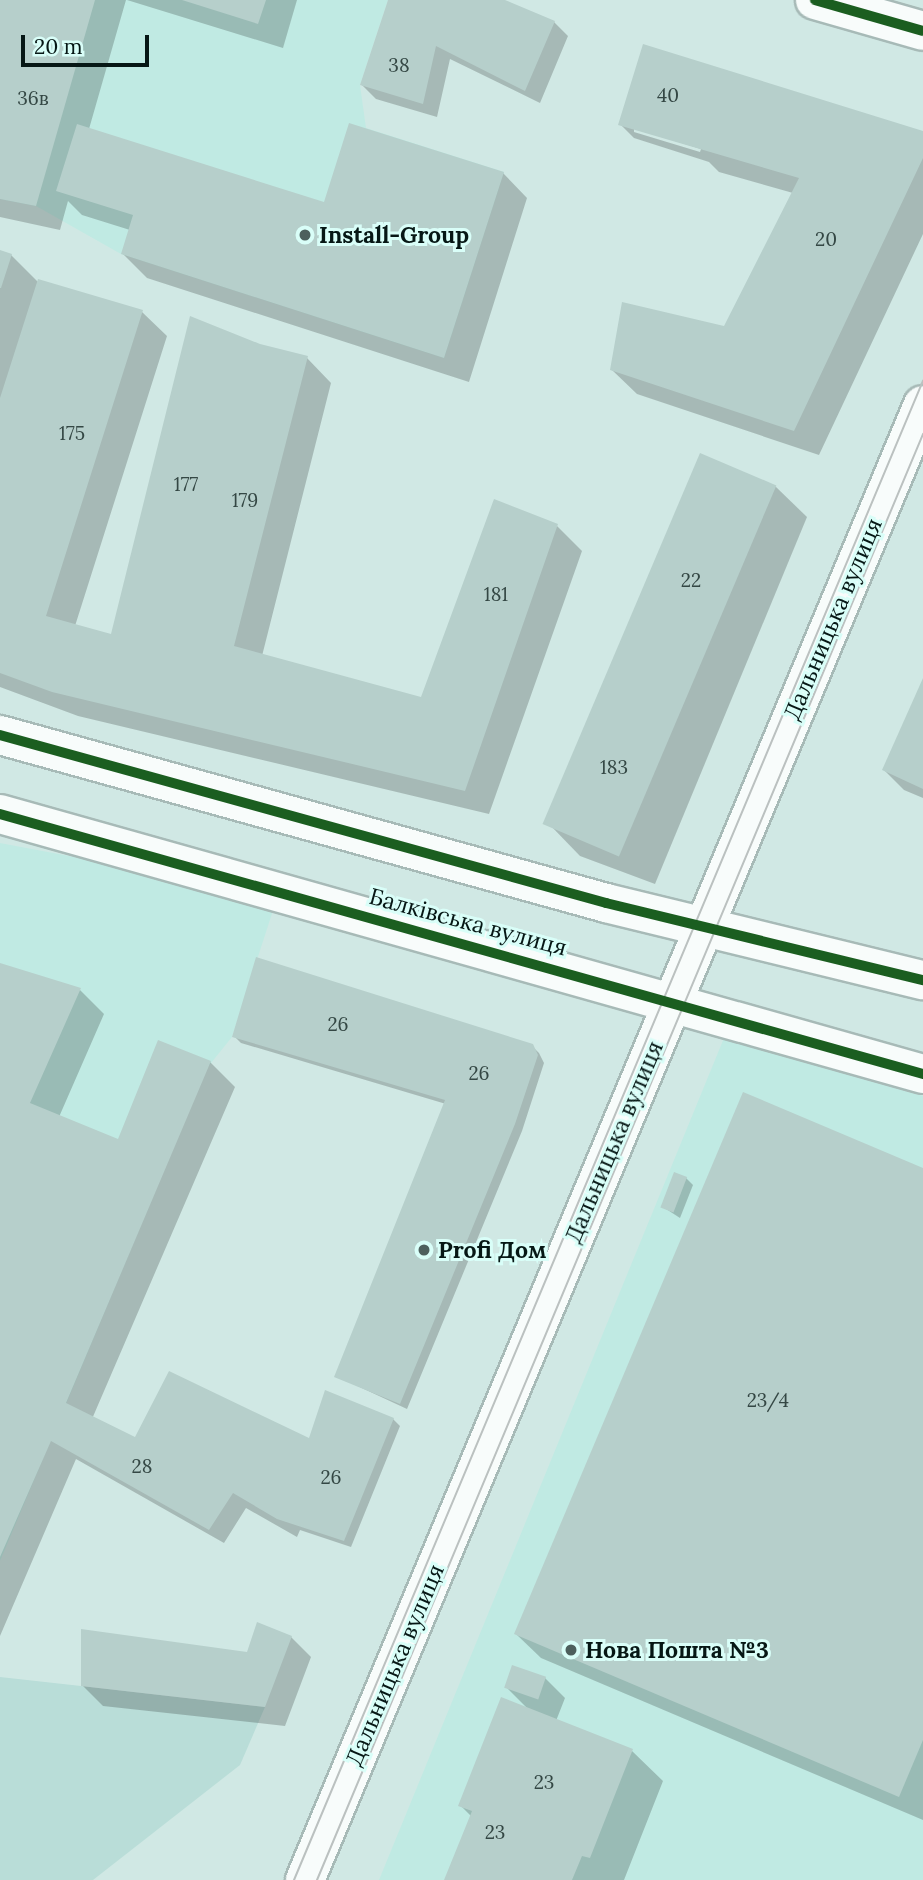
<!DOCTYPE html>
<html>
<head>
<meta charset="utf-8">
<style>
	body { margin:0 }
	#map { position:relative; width:923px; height:1880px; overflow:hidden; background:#d0e8e4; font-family:Lora,serif }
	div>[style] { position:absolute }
	.built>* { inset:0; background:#c0eae3 }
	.green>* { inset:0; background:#b9ddd8 }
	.shadow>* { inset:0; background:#0003 }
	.building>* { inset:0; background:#b6cfcb; transform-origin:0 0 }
	.roads { filter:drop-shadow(2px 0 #a7bab7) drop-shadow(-2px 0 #a7bab7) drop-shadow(0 2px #a7bab7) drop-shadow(0 -2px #a7bab7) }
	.street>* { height:38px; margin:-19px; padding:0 19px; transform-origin:19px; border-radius:19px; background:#f8fcfb }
	.primary>* { height:38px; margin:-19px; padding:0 19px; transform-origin:19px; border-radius:19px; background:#f8fcfb }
	.tram>* { height:2px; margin:-1px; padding:0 1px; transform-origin:1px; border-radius:1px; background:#bbc1c0 }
	.cycleway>* { height:10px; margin:-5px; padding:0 5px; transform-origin:5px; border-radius:5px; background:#1b5e20 }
	.dots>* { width:19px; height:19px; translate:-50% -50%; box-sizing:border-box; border:4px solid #d9fef8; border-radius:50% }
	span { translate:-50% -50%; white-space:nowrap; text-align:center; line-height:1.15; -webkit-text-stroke:6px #d9fef8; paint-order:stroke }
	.number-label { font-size:19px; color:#344744 }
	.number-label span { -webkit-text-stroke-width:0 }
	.poi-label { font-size:23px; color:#061715; font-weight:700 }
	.left { translate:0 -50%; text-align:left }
	.street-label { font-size:23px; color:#061715 }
	.scale { position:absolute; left:21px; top:35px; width:128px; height:32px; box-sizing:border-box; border:4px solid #061715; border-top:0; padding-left:9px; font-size:21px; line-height:24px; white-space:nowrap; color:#061715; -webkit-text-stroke:5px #d9fef8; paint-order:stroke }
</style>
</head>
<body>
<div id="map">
	<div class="built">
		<i style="clip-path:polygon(0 0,388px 0,360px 85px,366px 128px,504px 172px,444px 358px,121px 254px,36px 206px,0 199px)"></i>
		<i style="clip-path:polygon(0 843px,278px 895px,232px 1037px,207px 1068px,0 1561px)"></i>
		<i style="clip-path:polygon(724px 1038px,923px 1096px,923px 1880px,379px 1880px)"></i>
	</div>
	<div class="green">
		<i style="clip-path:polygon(0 1677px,81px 1686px,265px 1707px,240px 1765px,93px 1880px,0 1880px)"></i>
	</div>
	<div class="shadow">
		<i style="clip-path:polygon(0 0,126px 0,89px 129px,325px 205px,503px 173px,527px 198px,469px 382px,147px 278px,123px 254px,130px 230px,82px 215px,68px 201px,60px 230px,0 217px)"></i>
		<i style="clip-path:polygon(127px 0,297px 0,283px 48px)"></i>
		<i style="clip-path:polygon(389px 0,500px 0,554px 22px,568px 36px,540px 103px,450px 59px,437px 117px,376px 99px,362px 85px)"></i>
		<i style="clip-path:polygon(evenodd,620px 124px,923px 133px,923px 234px,819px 455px,637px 394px,612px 370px,725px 328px,793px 193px,719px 172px,709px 162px,634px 138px,620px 124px,634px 128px,701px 149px,700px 152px,634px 132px,634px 128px)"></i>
		<i style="clip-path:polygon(0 252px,11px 255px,39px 283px,142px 312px,167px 336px,75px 626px,112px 636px,260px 346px,307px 358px,331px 383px,262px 656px,422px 699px,557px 526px,582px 551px,489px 814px,78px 716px,0 687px)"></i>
		<i style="clip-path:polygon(701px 455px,776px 487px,807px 517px,655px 884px,580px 856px,550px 825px)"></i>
		<i style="clip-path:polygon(923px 683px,923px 798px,904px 790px,884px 770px)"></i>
		<i style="clip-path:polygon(0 964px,80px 990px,104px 1014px,59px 1117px,119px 1141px,210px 1062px,235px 1087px,92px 1419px,148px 1450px,308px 1440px,393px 1419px,400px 1426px,351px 1547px,300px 1530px,297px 1537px,246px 1508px,224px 1543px,76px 1459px,0 1636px)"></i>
		<i style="clip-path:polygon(234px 1036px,532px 1046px,539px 1053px,544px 1063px,522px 1131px,407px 1409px,336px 1376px,446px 1104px,241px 1043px)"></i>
		<i style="clip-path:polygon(923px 1170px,923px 1820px,541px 1658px,516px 1634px)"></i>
		<i style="clip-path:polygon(686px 1178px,693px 1185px,680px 1218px,663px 1207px)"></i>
		<i style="clip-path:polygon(291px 1637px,311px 1657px,285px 1726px,103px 1706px,83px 1686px,248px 1654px)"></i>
		<i style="clip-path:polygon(545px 1678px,565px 1698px,556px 1721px,632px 1751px,663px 1781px,624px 1880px,446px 1880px,472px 1817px,460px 1805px,528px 1709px,506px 1687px)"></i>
	</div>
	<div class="building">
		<i style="clip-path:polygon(0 0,95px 0,36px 206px,0 199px)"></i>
		<i style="clip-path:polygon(182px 0,266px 0,258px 24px)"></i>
		<i style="clip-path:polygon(388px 0,505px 0,555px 21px,525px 91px,436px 46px,423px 104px,360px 85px)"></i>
		<i style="clip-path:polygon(643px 44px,923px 131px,923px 158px,794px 431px,610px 370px,622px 302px,724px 326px,799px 178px,618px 125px)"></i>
		<i style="clip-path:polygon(349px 123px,504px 172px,444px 358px,121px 254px,133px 215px,56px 191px,77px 124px,324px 202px)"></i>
		<i style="clip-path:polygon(0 250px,12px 254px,1px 288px,0 288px)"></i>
		<i style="clip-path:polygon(38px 279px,143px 310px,46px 616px,111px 634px,190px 316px,260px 344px,308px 356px,234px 646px,421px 697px,494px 499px,558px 524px,465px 791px,52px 692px,0 673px,0 398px)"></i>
		<i style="left:700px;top:453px;width:83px;height:403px;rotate:23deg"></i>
		<i style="clip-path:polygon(923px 678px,923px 789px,882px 770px)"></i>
		<i style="clip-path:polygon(256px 957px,533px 1044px,538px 1055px,515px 1124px,400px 1404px,334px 1377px,445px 1100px,232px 1037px)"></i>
		<i style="clip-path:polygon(0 963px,81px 988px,30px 1103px,118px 1139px,158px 1040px,211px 1061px,66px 1403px,135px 1437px,169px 1371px,309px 1438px,325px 1390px,394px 1418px,344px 1541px,277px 1519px,233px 1493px,209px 1530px,51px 1441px,0 1557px)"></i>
		<i style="clip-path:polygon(743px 1092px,923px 1168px,923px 1740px,899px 1797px,514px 1634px)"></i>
		<i style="left:674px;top:1172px;width:14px;height:38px;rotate:21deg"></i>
		<i style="clip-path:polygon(257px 1622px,292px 1636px,265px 1707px,81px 1686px,81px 1629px,247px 1652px)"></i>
		<i style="left:512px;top:1665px;width:36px;height:24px;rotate:19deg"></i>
		<i style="clip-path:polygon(501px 1697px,633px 1749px,590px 1858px,582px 1856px,572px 1880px,444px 1880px,472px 1811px,458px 1806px)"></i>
	</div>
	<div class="roads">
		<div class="street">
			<i style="left:815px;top:0;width:112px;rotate:16deg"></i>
		</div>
		<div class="primary">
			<i style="left:0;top:735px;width:629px;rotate:15.49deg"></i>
			<i style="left:606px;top:903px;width:326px;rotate:13.7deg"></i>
			<i style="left:0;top:814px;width:959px;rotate:15.73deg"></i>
			<i style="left:305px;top:1880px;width:1599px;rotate:-67.27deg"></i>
		</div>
	</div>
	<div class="tram">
		<i style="left:294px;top:1880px;width:1626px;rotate:-67.24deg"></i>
		<i style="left:317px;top:1880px;width:1568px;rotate:-67.26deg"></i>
	</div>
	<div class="cycleway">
		<i style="left:815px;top:0;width:112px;rotate:16deg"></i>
		<i style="left:0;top:735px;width:629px;rotate:15.49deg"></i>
		<i style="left:606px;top:903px;width:326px;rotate:13.7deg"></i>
		<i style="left:0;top:814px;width:959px;rotate:15.73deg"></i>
	</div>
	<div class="dots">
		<i style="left:305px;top:235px;background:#4d605d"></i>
		<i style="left:424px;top:1250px;background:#4d605d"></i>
		<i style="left:571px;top:1650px;background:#4d605d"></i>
	</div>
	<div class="number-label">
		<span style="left:399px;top:66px">38</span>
		<span style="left:668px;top:96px">40</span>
		<span style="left:33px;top:99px">36в</span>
		<span style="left:826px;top:240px">20</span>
		<span style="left:72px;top:434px">175</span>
		<span style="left:186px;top:485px">177</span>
		<span style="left:245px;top:501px">179</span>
		<span style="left:691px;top:581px">22</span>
		<span style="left:496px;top:595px">181</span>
		<span style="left:614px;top:768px">183</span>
		<span style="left:338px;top:1025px">26</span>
		<span style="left:479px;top:1074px">26</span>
		<span style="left:768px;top:1401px">23/4</span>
		<span style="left:142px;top:1467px">28</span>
		<span style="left:331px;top:1478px">26</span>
		<span style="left:544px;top:1783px">23</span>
		<span style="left:495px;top:1833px">23</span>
	</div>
	<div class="poi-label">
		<span class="left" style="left:319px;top:235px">Install-Group</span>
		<span class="left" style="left:438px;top:1250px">Profi Дом</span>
		<span class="left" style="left:585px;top:1650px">Нова Пошта №3</span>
	</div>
	<div class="street-label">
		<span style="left:833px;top:619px;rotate:-67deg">Дальницька вулиця</span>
		<span style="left:468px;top:922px;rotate:15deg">Балківська вулиця</span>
		<span style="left:614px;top:1142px;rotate:-67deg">Дальницька вулиця</span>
		<span style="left:395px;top:1665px;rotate:-67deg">Дальницька вулиця</span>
	</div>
	<div class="scale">20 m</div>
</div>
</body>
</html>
